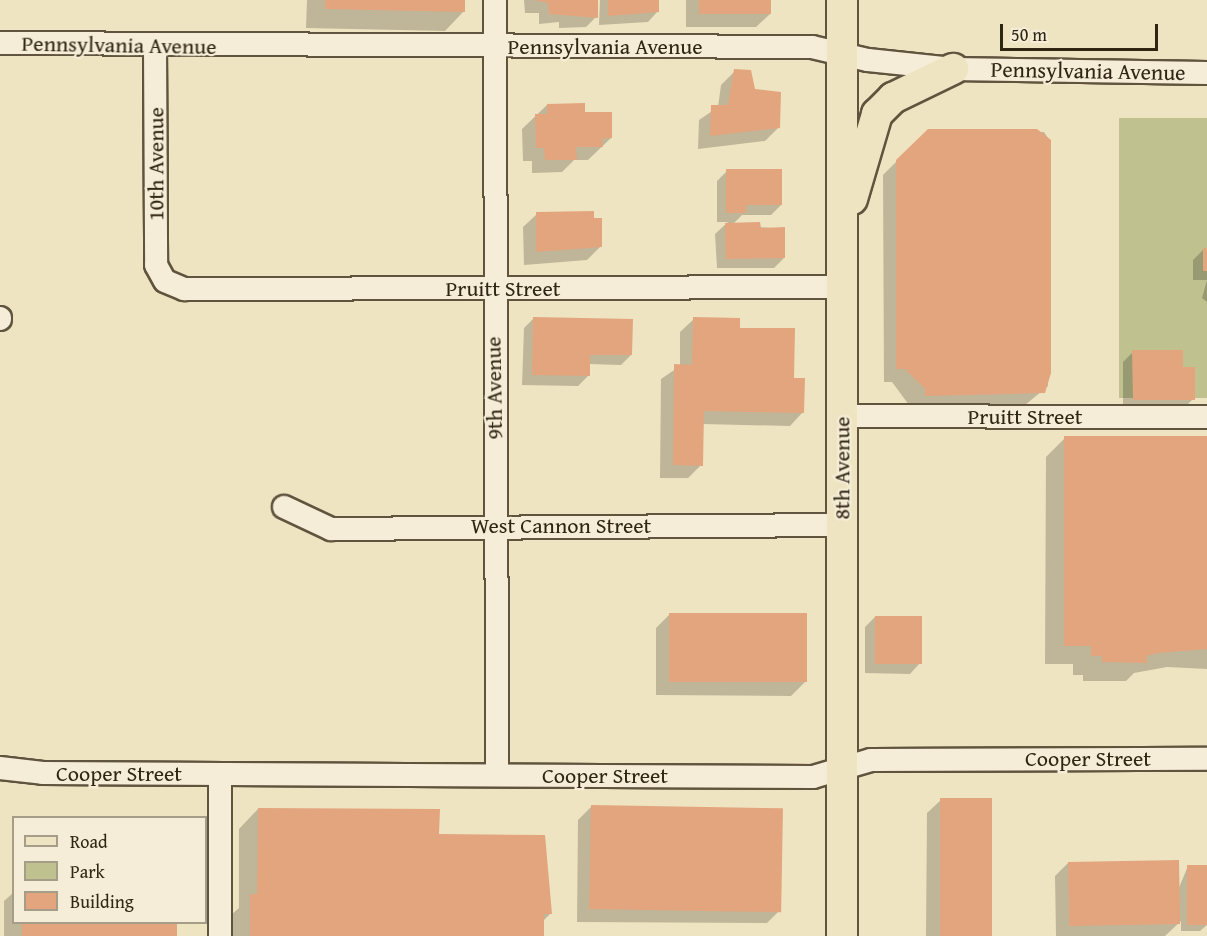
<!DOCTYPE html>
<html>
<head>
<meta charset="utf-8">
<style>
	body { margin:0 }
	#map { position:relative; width:1207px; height:936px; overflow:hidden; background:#efe4c1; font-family:"Gentium Book Plus",serif }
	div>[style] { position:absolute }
	.green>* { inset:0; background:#bfc28f; transform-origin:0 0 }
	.shadow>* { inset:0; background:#0003 }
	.building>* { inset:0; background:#e2a57e; transform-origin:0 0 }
	.roads { filter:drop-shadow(2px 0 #60543e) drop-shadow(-2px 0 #60543e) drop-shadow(0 2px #60543e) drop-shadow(0 -2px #60543e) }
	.minor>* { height:22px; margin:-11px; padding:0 11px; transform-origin:11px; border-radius:11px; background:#f5edd7 }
	.major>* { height:30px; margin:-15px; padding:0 15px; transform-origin:15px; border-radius:15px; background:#efe4c1 }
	span { translate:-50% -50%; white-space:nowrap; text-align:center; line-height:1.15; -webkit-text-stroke:4.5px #f5edd7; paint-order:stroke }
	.street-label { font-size:22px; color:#302413 }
	.legend { position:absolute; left:12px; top:816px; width:195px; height:108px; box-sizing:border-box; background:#f5edd7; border:2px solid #a69d89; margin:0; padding:8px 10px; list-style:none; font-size:18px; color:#302413 }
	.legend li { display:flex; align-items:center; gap:12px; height:30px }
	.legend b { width:30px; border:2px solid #a69d89 }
	.scale { position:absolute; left:1000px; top:24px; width:158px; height:27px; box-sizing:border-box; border:3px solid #302413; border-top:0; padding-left:8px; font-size:18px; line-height:21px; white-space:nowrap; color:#302413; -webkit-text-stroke:4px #f5edd7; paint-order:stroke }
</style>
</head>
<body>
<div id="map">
	<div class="green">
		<i style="left:1119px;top:118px;width:88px;height:280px"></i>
	</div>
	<div class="shadow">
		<i style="clip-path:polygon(307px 0,464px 0,464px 11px,445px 31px,306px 28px)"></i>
		<i style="clip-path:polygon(524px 0,596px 0,596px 17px,586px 27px,559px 28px,559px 22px,539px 24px,539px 13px,525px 13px)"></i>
		<i style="clip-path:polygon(600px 0,658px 0,658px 11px,648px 22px,599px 25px)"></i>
		<i style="clip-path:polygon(686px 0,770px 0,770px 14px,756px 27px,686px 27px)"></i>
		<i style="clip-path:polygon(735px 71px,779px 127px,765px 141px,698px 149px,699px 120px,718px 107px,721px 85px)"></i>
		<i style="clip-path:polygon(547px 105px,584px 114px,611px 138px,588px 160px,574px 160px,562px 172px,532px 173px,532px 161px,523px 161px,522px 129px)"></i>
		<i style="clip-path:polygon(928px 130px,1044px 132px,1050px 141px,1048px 386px,1019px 410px,912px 409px,892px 382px,884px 382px,883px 175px)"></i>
		<i style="clip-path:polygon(727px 171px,781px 205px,771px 215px,742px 215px,732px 225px,783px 229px,784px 258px,774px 268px,717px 268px,715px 234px,728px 222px,717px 222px,717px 181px)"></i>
		<i style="clip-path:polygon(537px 214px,601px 246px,587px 260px,524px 265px,523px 227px)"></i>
		<i style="clip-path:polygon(1203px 250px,1207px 250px,1207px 302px,1202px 298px,1207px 280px,1193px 280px,1193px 260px)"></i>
		<i style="clip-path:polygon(534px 318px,631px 355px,621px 365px,589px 364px,589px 375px,578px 386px,522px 385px,524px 328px)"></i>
		<i style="clip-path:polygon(694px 319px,739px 329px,803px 412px,790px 426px,702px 424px,701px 465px,688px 478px,660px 478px,661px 379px,680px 366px,680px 332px)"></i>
		<i style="clip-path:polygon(1133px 352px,1181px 368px,1193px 399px,1183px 409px,1123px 410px,1123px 362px)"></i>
		<i style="clip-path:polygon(1207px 437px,1207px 669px,1167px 667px,1134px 673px,1126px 681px,1083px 681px,1083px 675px,1073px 675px,1073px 664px,1045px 664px,1046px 457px,1065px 438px)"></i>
		<i style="clip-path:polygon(669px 615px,805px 682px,791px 696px,656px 695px,656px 628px)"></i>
		<i style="clip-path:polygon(875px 617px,920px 663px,910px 674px,865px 673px,865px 627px)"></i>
		<i style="clip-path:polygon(941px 800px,990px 936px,926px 936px,927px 813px)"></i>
		<i style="clip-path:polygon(592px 806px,780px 910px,767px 923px,577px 922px,578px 820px)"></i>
		<i style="clip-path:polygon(258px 809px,438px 835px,551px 913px,543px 921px,543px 936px,231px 936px,231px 915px,239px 908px,239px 829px)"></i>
		<i style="clip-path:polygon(1069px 862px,1178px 890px,1188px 866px,1207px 925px,1200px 931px,1181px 931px,1181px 921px,1165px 936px,1056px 936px,1055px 876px)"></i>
		<i style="clip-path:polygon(14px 892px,14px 922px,176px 922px,175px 936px,4px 936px,4px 901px)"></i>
	</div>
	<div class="building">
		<i style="clip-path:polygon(325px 0,465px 0,465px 12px,325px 9px)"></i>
		<i style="clip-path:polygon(534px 0,598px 0,598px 18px,549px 14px,548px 3px)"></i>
		<i style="clip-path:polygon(608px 0,659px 0,659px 12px,608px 16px)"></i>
		<i style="left:699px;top:0;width:72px;height:14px"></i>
		<i style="clip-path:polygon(734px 69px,751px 70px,755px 89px,781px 92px,780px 128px,710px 136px,711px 105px,728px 105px)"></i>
		<i style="clip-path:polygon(585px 103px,585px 112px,612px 112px,612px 138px,602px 139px,603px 147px,576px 147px,577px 160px,545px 160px,544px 148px,536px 148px,535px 114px,547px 114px,547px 104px)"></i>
		<i style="clip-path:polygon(928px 129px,1037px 129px,1051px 140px,1051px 373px,1045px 393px,925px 396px,925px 389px,905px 369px,896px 369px,896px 160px)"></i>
		<i style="clip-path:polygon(726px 169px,782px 169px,782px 205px,746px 205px,746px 213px,726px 213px)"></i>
		<i style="clip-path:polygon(594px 211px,594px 218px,602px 218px,602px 247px,536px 252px,536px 212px)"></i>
		<i style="clip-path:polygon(760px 222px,761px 228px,785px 227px,785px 258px,726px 259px,725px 223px)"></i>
		<i style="left:1203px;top:248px;width:4px;height:23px"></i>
		<i style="clip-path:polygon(533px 317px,633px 319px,632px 355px,590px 355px,590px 376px,532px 375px)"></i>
		<i style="clip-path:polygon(693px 317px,740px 318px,740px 328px,795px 328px,794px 378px,805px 378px,804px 413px,704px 411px,703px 466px,673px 465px,674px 364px,692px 365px)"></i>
		<i style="clip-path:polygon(1132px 350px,1183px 350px,1183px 367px,1195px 367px,1195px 400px,1133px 400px)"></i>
		<i style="clip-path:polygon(1064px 436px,1207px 436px,1207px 649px,1158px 653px,1147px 656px,1147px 663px,1102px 662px,1102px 656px,1091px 656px,1091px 646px,1064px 646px)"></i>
		<i style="left:669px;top:613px;width:138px;height:69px"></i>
		<i style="left:875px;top:616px;width:47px;height:48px"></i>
		<i style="left:992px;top:798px;width:138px;height:52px;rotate:90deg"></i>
		<i style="left:591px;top:805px;width:192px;height:104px;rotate:1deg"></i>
		<i style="clip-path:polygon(258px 808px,440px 809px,439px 834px,545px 835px,552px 914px,544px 914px,544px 936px,250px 936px,250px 894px,257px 894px)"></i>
		<i style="left:1179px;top:860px;width:64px;height:111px;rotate:89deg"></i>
		<i style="left:1187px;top:865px;width:20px;height:60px"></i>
		<i style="left:22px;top:922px;width:155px;height:14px"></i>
	</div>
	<div class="roads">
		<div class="minor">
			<i style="left:495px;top:0;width:775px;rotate:89.85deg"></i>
			<i style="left:0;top:43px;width:812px;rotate:0.28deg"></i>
			<i style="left:812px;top:47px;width:57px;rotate:13.1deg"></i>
			<i style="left:868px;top:60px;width:85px;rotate:6deg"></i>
			<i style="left:953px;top:69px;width:254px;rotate:0.9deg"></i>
			<i style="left:155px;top:46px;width:219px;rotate:89.7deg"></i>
			<i style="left:156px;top:265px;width:18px;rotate:61deg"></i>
			<i style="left:165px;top:281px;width:21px;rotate:23deg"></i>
			<i style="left:184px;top:289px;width:659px;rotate:-0.17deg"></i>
			<i style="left:0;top:319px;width:1px;rotate:-90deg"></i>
			<i style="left:842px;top:416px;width:365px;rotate:0.2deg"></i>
			<i style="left:284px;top:507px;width:52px;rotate:25.1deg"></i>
			<i style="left:331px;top:529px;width:511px;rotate:-0.45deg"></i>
			<i style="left:0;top:768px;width:43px;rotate:6.6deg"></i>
			<i style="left:43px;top:773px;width:770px;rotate:0.3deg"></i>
			<i style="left:813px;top:777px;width:60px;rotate:-16.3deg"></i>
			<i style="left:871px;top:760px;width:336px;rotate:-0.2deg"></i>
			<i style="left:220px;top:774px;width:162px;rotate:90deg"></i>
		</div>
		<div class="major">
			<i style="left:852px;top:199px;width:89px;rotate:-73.6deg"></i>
			<i style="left:877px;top:114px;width:23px;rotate:-45deg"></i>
			<i style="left:893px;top:98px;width:67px;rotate:-25.8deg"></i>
			<i style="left:842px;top:936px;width:936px;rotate:-90deg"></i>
		</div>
	</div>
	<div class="street-label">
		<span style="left:119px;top:45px;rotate:1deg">Pennsylvania Avenue</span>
		<span style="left:605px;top:47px">Pennsylvania Avenue</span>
		<span style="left:1088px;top:71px;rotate:1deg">Pennsylvania Avenue</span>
		<span style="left:156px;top:164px;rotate:-90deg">10th Avenue</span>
		<span style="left:503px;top:289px">Pruitt Street</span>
		<span style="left:494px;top:388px;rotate:-91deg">9th Avenue</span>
		<span style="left:1025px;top:417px">Pruitt Street</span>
		<span style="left:842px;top:468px;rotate:-90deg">8th Avenue</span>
		<span style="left:561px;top:526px">West Cannon Street</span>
		<span style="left:1088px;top:759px">Cooper Street</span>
		<span style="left:119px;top:774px">Cooper Street</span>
		<span style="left:605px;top:776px">Cooper Street</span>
	</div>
	<ul class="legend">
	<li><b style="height:8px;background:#efe4c1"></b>Road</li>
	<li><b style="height:16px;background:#bfc28f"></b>Park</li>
	<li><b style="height:16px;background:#e2a57e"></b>Building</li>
	</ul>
	<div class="scale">50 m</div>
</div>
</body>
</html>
